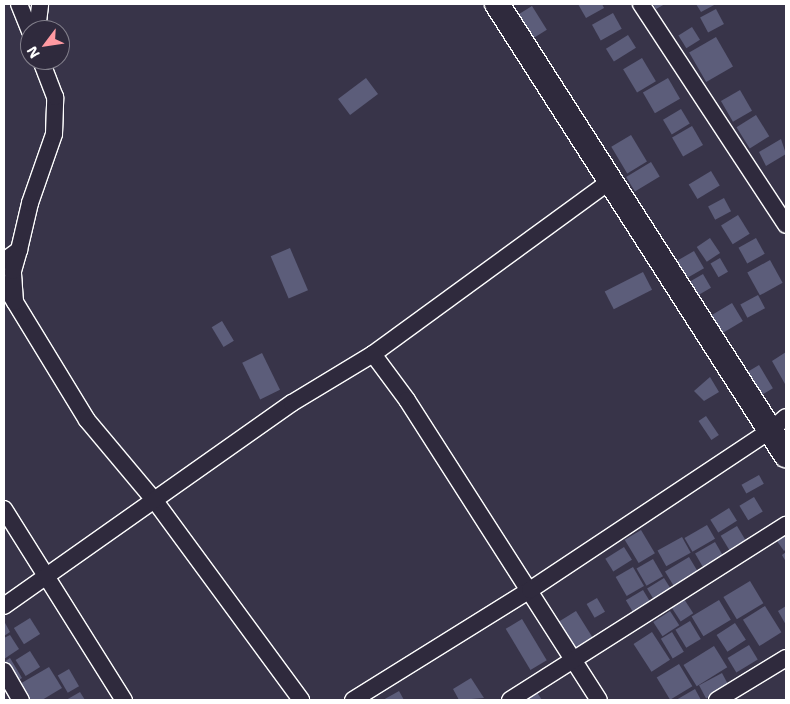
<!DOCTYPE html>
<html>
<head>
<meta charset="utf-8">
<style>
	body { margin:0 }
	#map { position:relative; width:790px; height:704px; overflow:hidden; background:#383449; font-family:"Shantell Sans",sans-serif }
	div>[style] { position:absolute }
	.building>* { inset:0; background:#5c5d7a; transform-origin:0 0 }
	.roads { filter:drop-shadow(1px 0 #fff) drop-shadow(-1px 0 #fff) drop-shadow(0 1px #fff) drop-shadow(0 -1px #fff) }
	.street>* { height:16px; margin:-8px; padding:0 8px; transform-origin:8px; border-radius:8px; background:#2f2a3d }
	.secondary>* { height:24px; margin:-12px; padding:0 12px; transform-origin:12px; border-radius:12px; background:#2f2a3d }
	span { translate:-50% -50%; white-space:nowrap; text-align:center; line-height:1.15; -webkit-text-stroke:4px #2f2a3d; paint-order:stroke }
	.frame { position:absolute; inset:0; border:5px solid #fff; pointer-events:none }
	.north { position:absolute; left:20px; top:20px; width:50px; height:50px; box-sizing:border-box; background:#2f2a3d; border:1px solid #827f8b; border-radius:50%; rotate:239deg; font-size:14px; font-weight:700; line-height:20px; text-align:center; color:#fff }
	.north::after { content:''; display:block; margin:auto; width:18px; height:22px; background:#ff9aa2; clip-path:polygon(50% 0,100% 100%,50% 72%,0 100%) }
</style>
</head>
<body>
<div id="map">
	<div class="building">
		<i style="clip-path:polygon(578px 4px,602px 4px,604px 8px,586px 18px)"></i>
		<i style="clip-path:polygon(653px 4px,665px 4px,656px 9px)"></i>
		<i style="clip-path:polygon(696px 4px,716px 4px,701px 12px)"></i>
		<i style="left:532px;top:6px;width:28px;height:19px;rotate:58deg"></i>
		<i style="left:716px;top:9px;width:17px;height:18px;rotate:62deg"></i>
		<i style="left:613px;top:13px;width:18px;height:24px;rotate:61deg"></i>
		<i style="left:692px;top:27px;width:15px;height:16px;rotate:58deg"></i>
		<i style="left:628px;top:35px;width:15px;height:26px;rotate:58deg"></i>
		<i style="left:716px;top:37px;width:34px;height:31px;rotate:60deg"></i>
		<i style="left:642px;top:58px;width:27px;height:22px;rotate:59deg"></i>
		<i style="left:366px;top:78px;width:20px;height:35px;rotate:53deg"></i>
		<i style="left:668px;top:78px;width:24px;height:29px;rotate:60deg"></i>
		<i style="left:740px;top:90px;width:24px;height:22px;rotate:60deg"></i>
		<i style="left:681px;top:109px;width:17px;height:21px;rotate:59deg"></i>
		<i style="left:756px;top:115px;width:25px;height:23px;rotate:58deg"></i>
		<i style="left:692px;top:126px;width:22px;height:23px;rotate:60deg"></i>
		<i style="left:631px;top:135px;width:31px;height:23px;rotate:59deg"></i>
		<i style="clip-path:polygon(781px 139px,786px 154px,766px 166px,759px 152px)"></i>
		<i style="left:651px;top:162px;width:17px;height:29px;rotate:59deg"></i>
		<i style="left:711px;top:171px;width:17px;height:26px;rotate:59deg"></i>
		<i style="left:724px;top:198px;width:15px;height:18px;rotate:62deg"></i>
		<i style="left:738px;top:215px;width:22px;height:20px;rotate:58deg"></i>
		<i style="left:710px;top:238px;width:18px;height:16px;rotate:56deg"></i>
		<i style="left:756px;top:238px;width:18px;height:20px;rotate:61deg"></i>
		<i style="left:290px;top:248px;width:46px;height:21px;rotate:67deg"></i>
		<i style="left:694px;top:251px;width:20px;height:22px;rotate:60deg"></i>
		<i style="left:720px;top:258px;width:16px;height:11px;rotate:60deg"></i>
		<i style="left:770px;top:260px;width:26px;height:26px;rotate:61deg"></i>
		<i style="left:643px;top:272px;width:20px;height:43px;rotate:63deg"></i>
		<i style="left:703px;top:274px;width:16px;height:21px;rotate:60deg"></i>
		<i style="left:758px;top:295px;width:15px;height:20px;rotate:62deg"></i>
		<i style="left:732px;top:303px;width:21px;height:24px;rotate:59deg"></i>
		<i style="left:222px;top:321px;width:23px;height:12px;rotate:59deg"></i>
		<i style="clip-path:polygon(786px 352px,786px 383px,785px 384px,772px 361px)"></i>
		<i style="left:262px;top:353px;width:41px;height:22px;rotate:64deg"></i>
		<i style="left:759px;top:365px;width:27px;height:21px;rotate:59deg"></i>
		<i style="clip-path:polygon(710px 377px,719px 392px,704px 401px,694px 391px)"></i>
		<i style="left:706px;top:416px;width:23px;height:9px;rotate:56deg"></i>
		<i style="left:759px;top:475px;width:10px;height:20px;rotate:61deg"></i>
		<i style="left:754px;top:497px;width:17px;height:17px;rotate:59deg"></i>
		<i style="left:729px;top:508px;width:15px;height:22px;rotate:58deg"></i>
		<i style="left:707px;top:525px;width:16px;height:26px;rotate:60deg"></i>
		<i style="left:737px;top:526px;width:17px;height:19px;rotate:59deg"></i>
		<i style="left:641px;top:530px;width:27px;height:19px;rotate:59deg"></i>
		<i style="clip-path:polygon(786px 535px,786px 549px,784px 551px,777px 541px)"></i>
		<i style="left:682px;top:537px;width:18px;height:28px;rotate:61deg"></i>
		<i style="left:715px;top:542px;width:16px;height:23px;rotate:60deg"></i>
		<i style="left:624px;top:547px;width:15px;height:22px;rotate:58deg"></i>
		<i style="clip-path:polygon(786px 552px,786px 562px,782px 555px)"></i>
		<i style="left:689px;top:557px;width:17px;height:28px;rotate:59deg"></i>
		<i style="left:653px;top:559px;width:20px;height:19px;rotate:60deg"></i>
		<i style="left:633px;top:567px;width:22px;height:20px;rotate:60deg"></i>
		<i style="left:664px;top:578px;width:15px;height:20px;rotate:58deg"></i>
		<i style="left:750px;top:581px;width:26px;height:31px;rotate:59deg"></i>
		<i style="left:643px;top:590px;width:17px;height:20px;rotate:59deg"></i>
		<i style="left:597px;top:598px;width:16px;height:12px;rotate:60deg"></i>
		<i style="left:684px;top:599px;width:17px;height:15px;rotate:57deg"></i>
		<i style="left:719px;top:600px;width:23px;height:32px;rotate:59deg"></i>
		<i style="left:765px;top:606px;width:31px;height:26px;rotate:58deg"></i>
		<i style="clip-path:polygon(786px 606px,786px 625px,778px 611px)"></i>
		<i style="left:576px;top:611px;width:31px;height:20px;rotate:58deg"></i>
		<i style="left:670px;top:611px;width:17px;height:20px;rotate:57deg"></i>
		<i style="left:30px;top:618px;width:19px;height:19px;rotate:58deg"></i>
		<i style="left:522px;top:619px;width:48px;height:19px;rotate:59deg"></i>
		<i style="clip-path:polygon(4px 621px,10px 632px,4px 636px)"></i>
		<i style="left:690px;top:621px;width:21px;height:17px;rotate:59deg"></i>
		<i style="left:735px;top:623px;width:20px;height:22px;rotate:57deg"></i>
		<i style="left:652px;top:632px;width:33px;height:22px;rotate:57deg"></i>
		<i style="left:672px;top:632px;width:23px;height:13px;rotate:59deg"></i>
		<i style="clip-path:polygon(10px 635px,19px 649px,4px 659px,4px 638px)"></i>
		<i style="left:749px;top:645px;width:17px;height:25px;rotate:59deg"></i>
		<i style="left:714px;top:646px;width:25px;height:36px;rotate:58deg"></i>
		<i style="left:30px;top:651px;width:19px;height:17px;rotate:58deg"></i>
		<i style="clip-path:polygon(10px 658px,22px 678px,12px 684px,4px 670px,4px 662px)"></i>
		<i style="left:679px;top:664px;width:26px;height:26px;rotate:59deg"></i>
		<i style="clip-path:polygon(49px 667px,62px 688px,42px 700px,27px 700px,18px 685px)"></i>
		<i style="left:69px;top:669px;width:20px;height:13px;rotate:60deg"></i>
		<i style="left:722px;top:673px;width:15px;height:26px;rotate:62deg"></i>
		<i style="clip-path:polygon(471px 678px,484px 698px,459px 700px,453px 689px)"></i>
		<i style="clip-path:polygon(695px 689px,701px 700px,676px 700px)"></i>
		<i style="clip-path:polygon(399px 691px,404px 700px,383px 700px)"></i>
		<i style="clip-path:polygon(536px 691px,542px 700px,521px 700px)"></i>
		<i style="clip-path:polygon(80px 692px,85px 700px,66px 700px)"></i>
	</div>
	<div class="roads">
		<div class="street">
			<i style="left:19px;top:4px;width:29px;rotate:68deg"></i>
			<i style="left:641px;top:4px;width:264px;rotate:56.7deg"></i>
			<i style="left:37px;top:30px;width:26px;rotate:-83deg"></i>
			<i style="left:4px;top:261px;width:19px;rotate:-36deg"></i>
			<i style="left:19px;top:250px;width:48px;rotate:-76.8deg"></i>
			<i style="left:30px;top:203px;width:73px;rotate:-70.8deg"></i>
			<i style="left:54px;top:134px;width:37px;rotate:-88deg"></i>
			<i style="left:55px;top:97px;width:40px;rotate:-111deg"></i>
			<i style="left:4px;top:284px;width:159px;rotate:58.6deg"></i>
			<i style="left:87px;top:420px;width:106px;rotate:50deg"></i>
			<i style="left:155px;top:501px;width:247px;rotate:53.7deg"></i>
			<i style="left:15px;top:302px;width:31px;rotate:-94deg"></i>
			<i style="left:13px;top:271px;width:22px;rotate:-74deg"></i>
			<i style="left:373px;top:354px;width:293px;rotate:-36.1deg"></i>
			<i style="left:4px;top:509px;width:226px;rotate:57.9deg"></i>
			<i style="left:4px;top:606px;width:352px;rotate:-35.2deg"></i>
			<i style="left:292px;top:403px;width:95px;rotate:-31.2deg"></i>
			<i style="left:373px;top:354px;width:57px;rotate:53.5deg"></i>
			<i style="left:407px;top:400px;width:356px;rotate:57.4deg"></i>
			<i style="left:4px;top:671px;width:34px;rotate:60deg"></i>
			<i style="left:353px;top:700px;width:208px;rotate:-31.9deg"></i>
			<i style="left:530px;top:590px;width:291px;rotate:-33.6deg"></i>
			<i style="left:772px;top:429px;width:18px;rotate:-41deg"></i>
			<i style="left:510px;top:700px;width:327px;rotate:-32.4deg"></i>
			<i style="left:717px;top:700px;width:81px;rotate:-31.3deg"></i>
		</div>
		<div class="secondary">
			<i style="left:497px;top:4px;width:536px;rotate:57.35deg"></i>
		</div>
	</div>
	<div class="frame"></div>
	<div class="north">N</div>
</div>
</body>
</html>
